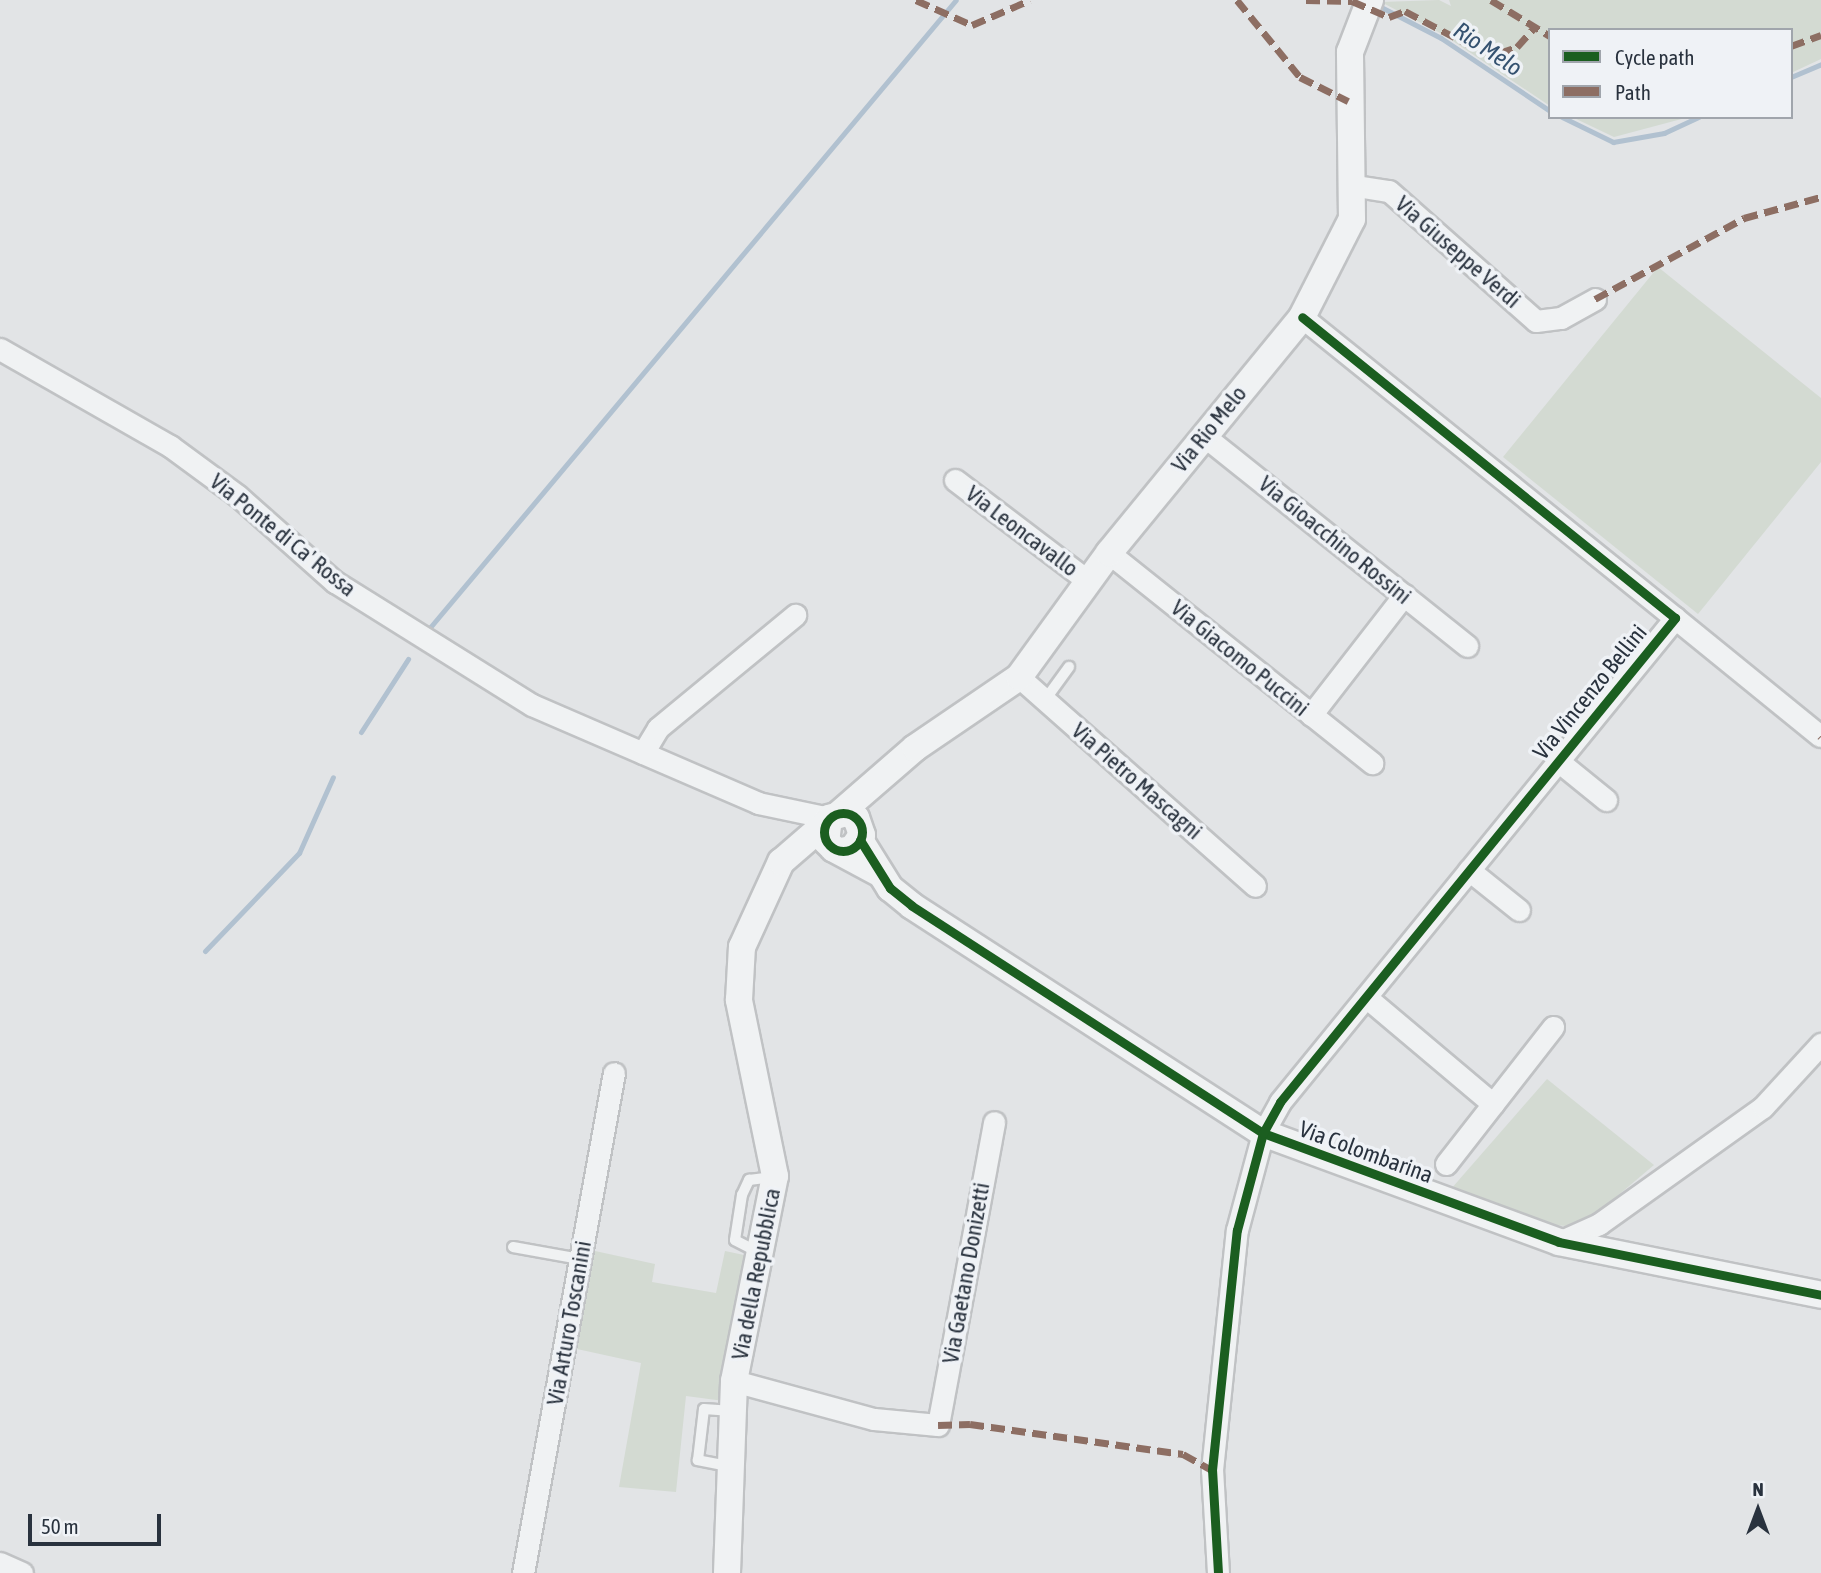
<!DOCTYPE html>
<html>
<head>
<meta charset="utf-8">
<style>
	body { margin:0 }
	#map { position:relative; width:1821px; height:1573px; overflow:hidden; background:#e2e4e6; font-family:"Asap Condensed",sans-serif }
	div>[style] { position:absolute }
	.green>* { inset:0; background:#d3dad2 }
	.stream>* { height:5px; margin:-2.5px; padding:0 2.5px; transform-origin:2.5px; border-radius:2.5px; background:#b1c1d0 }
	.roads { filter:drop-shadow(2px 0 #c0c2c4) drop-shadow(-2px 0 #c0c2c4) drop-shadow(0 2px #c0c2c4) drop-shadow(0 -2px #c0c2c4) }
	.service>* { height:10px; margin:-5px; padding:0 5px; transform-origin:5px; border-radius:5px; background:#f0f2f3 }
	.minor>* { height:21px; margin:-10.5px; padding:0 10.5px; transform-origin:10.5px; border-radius:10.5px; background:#f0f2f3 }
	.tertiary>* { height:26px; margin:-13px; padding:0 13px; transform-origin:13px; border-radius:13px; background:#f0f2f3 }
	.quiet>* { height:7px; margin-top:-3.5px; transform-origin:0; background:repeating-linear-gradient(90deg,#8d6e63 0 14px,transparent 0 21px) }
	.cycleway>* { height:9px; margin:-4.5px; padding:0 4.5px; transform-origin:4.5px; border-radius:4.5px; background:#1b5e20 }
	.cycleway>.ring { margin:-4.5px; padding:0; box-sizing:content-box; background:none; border:9px solid #1b5e20; border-radius:50% }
	span { translate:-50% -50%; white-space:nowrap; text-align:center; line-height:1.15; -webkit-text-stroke:7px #eff2f6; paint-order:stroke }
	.street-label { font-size:23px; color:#29323e }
	.water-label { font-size:24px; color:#355270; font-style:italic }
	.legend { position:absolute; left:1548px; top:28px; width:245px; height:91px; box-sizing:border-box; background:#eff2f6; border:2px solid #a0a5ac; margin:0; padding:9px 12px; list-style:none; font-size:21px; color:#29323e }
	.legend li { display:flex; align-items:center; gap:14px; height:35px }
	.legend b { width:35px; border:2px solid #a0a5ac }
	.north { position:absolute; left:1723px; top:1475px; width:70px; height:70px; -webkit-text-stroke:5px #eff2f6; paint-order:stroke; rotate:0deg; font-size:19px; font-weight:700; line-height:28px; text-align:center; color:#29323e }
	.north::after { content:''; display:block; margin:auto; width:24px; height:32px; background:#29323e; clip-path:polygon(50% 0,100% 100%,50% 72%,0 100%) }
	.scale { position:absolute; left:28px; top:1514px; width:133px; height:32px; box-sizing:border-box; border:4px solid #29323e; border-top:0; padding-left:9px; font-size:21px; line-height:24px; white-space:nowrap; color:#29323e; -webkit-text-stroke:5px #eff2f6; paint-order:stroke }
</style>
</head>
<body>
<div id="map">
	<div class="green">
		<i style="clip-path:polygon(1439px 0,1451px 6px,1449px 0,1821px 0,1821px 59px,1791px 73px,1791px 30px,1550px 30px,1550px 106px,1444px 35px,1381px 2px)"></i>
		<i style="clip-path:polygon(1572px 117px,1689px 117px,1614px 137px)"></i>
		<i style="clip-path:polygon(1658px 267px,1821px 398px,1821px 462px,1698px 614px,1503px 457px)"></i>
		<i style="clip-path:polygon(1547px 1079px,1654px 1165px,1590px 1219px,1570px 1226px,1545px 1225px,1451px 1189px)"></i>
		<i style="clip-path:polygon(595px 1251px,655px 1264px,652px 1282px,716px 1293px,725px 1251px,744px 1255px,724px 1401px,686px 1396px,676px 1492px,619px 1487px,641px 1363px,577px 1349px)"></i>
	</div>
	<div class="stream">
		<i style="left:1377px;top:5px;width:72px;rotate:27.3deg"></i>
		<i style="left:1441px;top:38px;width:131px;rotate:33.8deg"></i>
		<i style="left:1791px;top:77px;width:33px;rotate:-23deg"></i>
		<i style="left:1562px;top:117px;width:57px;rotate:26.1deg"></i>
		<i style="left:1613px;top:142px;width:52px;rotate:-10deg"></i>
		<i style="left:1664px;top:133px;width:38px;rotate:-25deg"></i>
		<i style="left:427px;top:631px;width:823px;rotate:-50.03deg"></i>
		<i style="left:361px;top:732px;width:87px;rotate:-57.2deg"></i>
		<i style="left:205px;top:951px;width:136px;rotate:-46.2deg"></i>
		<i style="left:299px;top:853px;width:83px;rotate:-65.9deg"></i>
	</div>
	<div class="roads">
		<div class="service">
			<i style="left:1045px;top:700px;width:41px;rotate:-54deg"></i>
			<i style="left:513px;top:1247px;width:68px;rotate:10.2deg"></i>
			<i style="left:760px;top:1253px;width:28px;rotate:-153deg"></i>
			<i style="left:735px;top:1240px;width:46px;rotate:-81.2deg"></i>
			<i style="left:742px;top:1195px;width:17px;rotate:-65deg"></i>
			<i style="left:749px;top:1180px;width:24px;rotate:-7deg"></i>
			<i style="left:728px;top:1466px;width:31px;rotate:-169deg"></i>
			<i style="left:698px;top:1460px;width:51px;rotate:-83.3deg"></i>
			<i style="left:704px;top:1409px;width:28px;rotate:4deg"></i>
		</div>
		<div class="minor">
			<i style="left:1356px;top:186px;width:33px;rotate:9deg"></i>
			<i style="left:1389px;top:191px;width:196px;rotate:41.5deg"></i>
			<i style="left:1536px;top:321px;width:25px;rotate:-7deg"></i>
			<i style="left:1561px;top:318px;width:39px;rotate:-29deg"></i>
			<i style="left:0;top:349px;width:196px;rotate:29.7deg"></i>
			<i style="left:170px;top:446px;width:84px;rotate:36.3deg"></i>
			<i style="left:238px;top:496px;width:130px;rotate:41.6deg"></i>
			<i style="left:335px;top:582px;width:232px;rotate:32deg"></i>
			<i style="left:532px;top:705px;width:246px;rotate:23.4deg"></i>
			<i style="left:758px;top:803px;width:73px;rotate:11.9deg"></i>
			<i style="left:1203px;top:435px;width:338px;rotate:38.6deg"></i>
			<i style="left:955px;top:480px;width:167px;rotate:37.2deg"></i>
			<i style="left:1109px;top:553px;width:337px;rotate:38.6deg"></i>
			<i style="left:1675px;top:618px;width:187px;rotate:39.1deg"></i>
			<i style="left:1019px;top:677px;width:315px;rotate:41.5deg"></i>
			<i style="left:1311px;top:715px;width:152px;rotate:-52.2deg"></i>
			<i style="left:643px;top:753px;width:29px;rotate:-59deg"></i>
			<i style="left:658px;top:728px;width:178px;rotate:-39.5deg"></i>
			<i style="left:1558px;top:761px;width:62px;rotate:39.1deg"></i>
			<i style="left:1469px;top:870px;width:64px;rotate:38.7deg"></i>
			<i style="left:1366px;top:997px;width:166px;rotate:40.1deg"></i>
			<i style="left:1446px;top:1164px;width:174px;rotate:-52deg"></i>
			<i style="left:1559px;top:1242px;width:44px;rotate:-24.2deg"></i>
			<i style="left:1599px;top:1224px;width:201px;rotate:-35.5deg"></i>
			<i style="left:1763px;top:1107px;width:86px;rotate:-47.4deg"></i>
			<i style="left:734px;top:1381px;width:145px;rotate:15.2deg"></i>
			<i style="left:874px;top:1419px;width:64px;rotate:5.4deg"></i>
			<i style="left:938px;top:1425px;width:308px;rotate:-79.5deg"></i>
			<i style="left:0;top:1563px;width:24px;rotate:24deg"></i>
			<i style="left:523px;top:1573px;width:508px;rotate:-79.69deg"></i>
			<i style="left:1218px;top:1573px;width:103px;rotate:-93.3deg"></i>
			<i style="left:1212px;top:1470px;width:241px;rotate:-84.1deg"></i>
			<i style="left:1237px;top:1230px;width:100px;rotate:-75deg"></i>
			<i style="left:1263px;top:1133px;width:35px;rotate:-61deg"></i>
			<i style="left:1280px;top:1102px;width:625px;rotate:-50.78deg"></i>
			<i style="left:1675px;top:618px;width:479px;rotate:-141.1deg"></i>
		</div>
		<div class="tertiary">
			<i style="left:840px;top:813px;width:99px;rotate:-40.9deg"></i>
			<i style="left:915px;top:748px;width:126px;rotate:-34.3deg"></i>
			<i style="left:1019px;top:677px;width:153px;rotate:-54deg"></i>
			<i style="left:1109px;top:553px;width:305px;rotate:-50.7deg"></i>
			<i style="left:1302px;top:317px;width:110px;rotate:-63deg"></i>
			<i style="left:1352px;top:219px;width:167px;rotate:-90.7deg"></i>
			<i style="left:1350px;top:52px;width:56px;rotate:-69deg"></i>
			<i style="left:860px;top:840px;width:57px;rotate:58deg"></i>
			<i style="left:890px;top:888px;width:28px;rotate:39deg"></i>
			<i style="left:912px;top:906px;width:418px;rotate:32.9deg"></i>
			<i style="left:1263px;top:1133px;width:315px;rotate:20.2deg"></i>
			<i style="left:1559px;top:1242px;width:267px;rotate:11.4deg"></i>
			<i style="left:840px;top:851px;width:12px;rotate:-9deg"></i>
			<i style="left:852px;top:849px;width:17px;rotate:-54deg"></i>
			<i style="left:862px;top:835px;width:18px;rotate:-109deg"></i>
			<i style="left:856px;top:818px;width:11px;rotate:-153deg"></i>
			<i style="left:846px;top:813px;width:18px;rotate:164deg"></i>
			<i style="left:829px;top:818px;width:23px;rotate:97deg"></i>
			<i style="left:826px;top:841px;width:11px;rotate:45deg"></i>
			<i style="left:834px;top:849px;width:49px;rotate:28.1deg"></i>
			<i style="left:727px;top:1573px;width:192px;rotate:-87.9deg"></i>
			<i style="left:734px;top:1381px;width:209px;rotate:-78.7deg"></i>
			<i style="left:775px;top:1176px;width:180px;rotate:-101.6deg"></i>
			<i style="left:739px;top:1000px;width:53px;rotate:-86.8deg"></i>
			<i style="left:742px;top:947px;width:94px;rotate:-65.4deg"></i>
			<i style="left:781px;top:862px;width:60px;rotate:-40.9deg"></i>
		</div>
	</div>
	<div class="quiet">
		<i style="left:916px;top:0;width:61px;rotate:24.1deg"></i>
		<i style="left:972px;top:25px;width:63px;rotate:-23.3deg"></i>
		<i style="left:1237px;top:0;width:99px;rotate:50.7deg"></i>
		<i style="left:1300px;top:77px;width:54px;rotate:26.6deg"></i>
		<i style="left:1306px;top:0;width:46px;rotate:1.2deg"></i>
		<i style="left:1352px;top:1px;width:40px;rotate:23.4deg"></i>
		<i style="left:1389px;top:17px;width:17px;rotate:-21deg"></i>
		<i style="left:1405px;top:11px;width:81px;rotate:27.8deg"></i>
		<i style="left:1477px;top:49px;width:22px;rotate:10deg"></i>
		<i style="left:1499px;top:53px;width:19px;rotate:-18deg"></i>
		<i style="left:1517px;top:47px;width:27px;rotate:-48deg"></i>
		<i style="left:1491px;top:0;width:69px;rotate:31.4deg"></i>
		<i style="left:1791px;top:46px;width:32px;rotate:-20deg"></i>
		<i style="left:1595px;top:299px;width:170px;rotate:-28.5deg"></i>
		<i style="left:1744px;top:218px;width:80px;rotate:-15.3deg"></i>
		<i style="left:1820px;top:736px;width:1px;rotate:45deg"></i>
		<i style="left:938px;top:1425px;width:32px;rotate:-2deg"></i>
		<i style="left:970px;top:1424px;width:215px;rotate:8deg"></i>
		<i style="left:1183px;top:1454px;width:33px;rotate:29deg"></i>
	</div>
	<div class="cycleway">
		<i class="ring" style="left:824px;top:813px;width:29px;height:29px"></i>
		<i style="left:860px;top:840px;width:57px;rotate:58deg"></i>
		<i style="left:890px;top:888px;width:28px;rotate:39deg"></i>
		<i style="left:912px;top:906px;width:418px;rotate:32.9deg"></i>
		<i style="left:1263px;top:1133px;width:315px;rotate:20.2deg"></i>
		<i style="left:1559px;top:1242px;width:267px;rotate:11.4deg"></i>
		<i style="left:1218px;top:1573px;width:103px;rotate:-93.3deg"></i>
		<i style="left:1212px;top:1470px;width:241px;rotate:-84.1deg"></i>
		<i style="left:1237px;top:1230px;width:100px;rotate:-75deg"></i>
		<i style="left:1263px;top:1133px;width:35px;rotate:-61deg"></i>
		<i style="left:1280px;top:1102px;width:625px;rotate:-50.78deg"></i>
		<i style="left:1675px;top:618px;width:479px;rotate:-141.1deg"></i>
	</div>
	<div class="street-label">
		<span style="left:1458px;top:252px;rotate:41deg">Via Giuseppe Verdi</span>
		<span style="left:1209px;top:429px;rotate:-51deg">Via Rio Melo</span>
		<span style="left:1022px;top:531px;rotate:37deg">Via Leoncavallo</span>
		<span style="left:283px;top:535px;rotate:39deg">Via Ponte di Ca' Rossa</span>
		<span style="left:1335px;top:540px;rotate:39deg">Via Gioacchino Rossini</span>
		<span style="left:1240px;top:658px;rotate:39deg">Via Giacomo Puccini</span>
		<span style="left:1590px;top:692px;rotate:-51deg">Via Vincenzo Bellini</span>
		<span style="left:1137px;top:781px;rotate:41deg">Via Pietro Mascagni</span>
		<span style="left:1366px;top:1152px;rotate:20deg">Via Colombarina</span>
		<span style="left:966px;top:1273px;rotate:-80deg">Via Gaetano Donizetti</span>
		<span style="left:756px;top:1274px;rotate:-79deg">Via della Repubblica</span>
		<span style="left:569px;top:1323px;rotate:-80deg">Via Arturo Toscanini</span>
	</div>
	<div class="water-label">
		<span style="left:1488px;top:49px;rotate:34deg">Rio Melo</span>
	</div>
	<ul class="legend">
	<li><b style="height:9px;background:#1b5e20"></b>Cycle path</li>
	<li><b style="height:9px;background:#8d6e63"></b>Path</li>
	</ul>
	<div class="north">N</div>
	<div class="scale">50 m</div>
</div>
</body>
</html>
